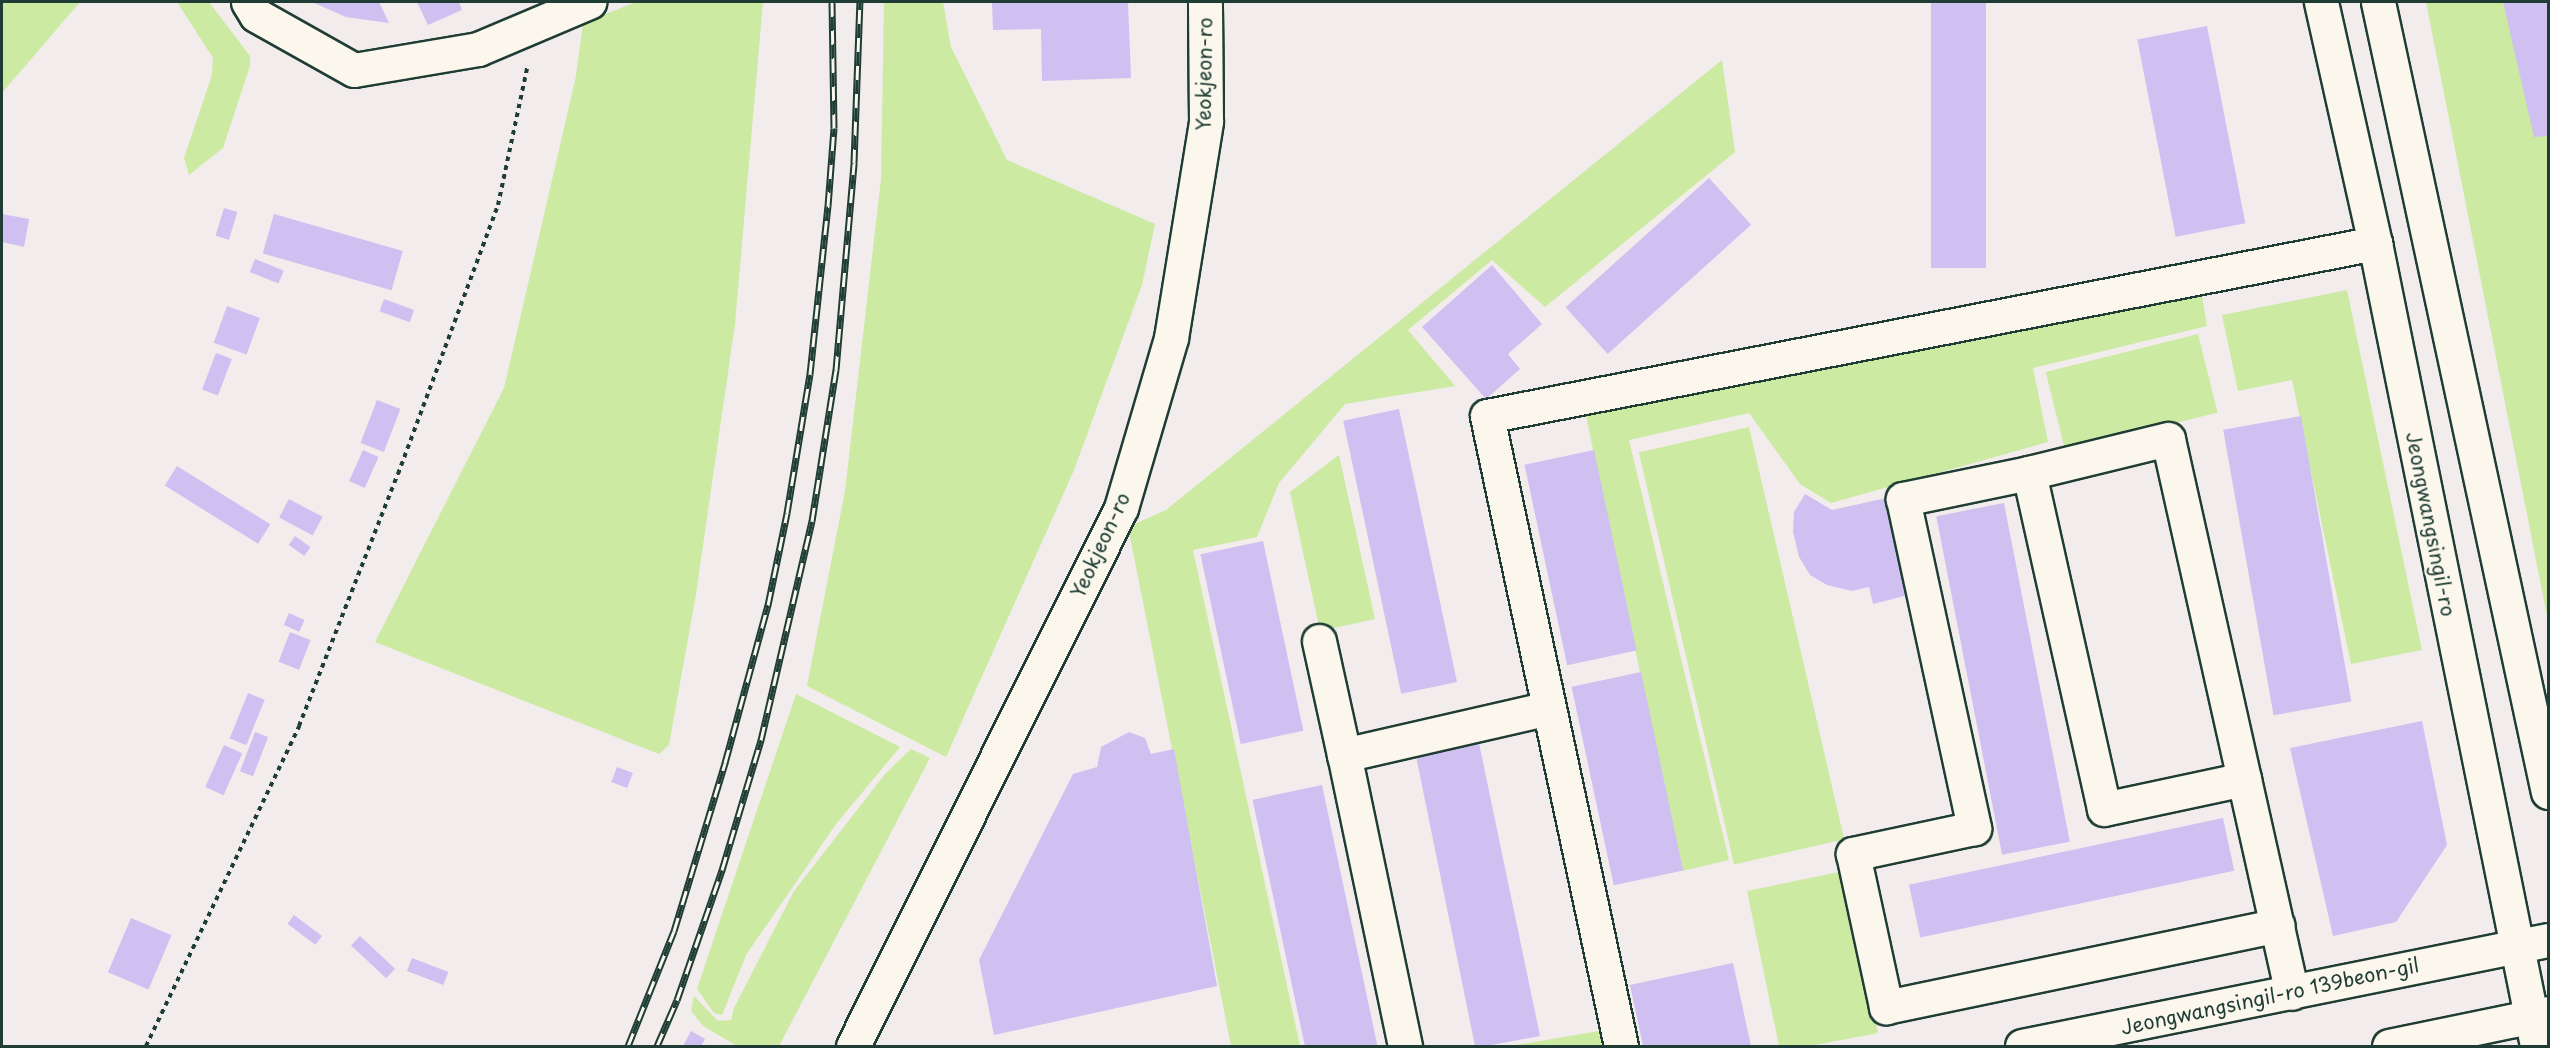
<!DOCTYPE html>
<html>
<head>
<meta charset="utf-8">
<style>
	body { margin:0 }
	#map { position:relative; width:2550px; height:1048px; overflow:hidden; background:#f2eced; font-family:"Playpen Sans",sans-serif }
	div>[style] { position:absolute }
	.green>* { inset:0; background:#cceaa2; transform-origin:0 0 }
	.building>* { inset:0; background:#cfc0f1; transform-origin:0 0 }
	.path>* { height:4px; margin-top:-2px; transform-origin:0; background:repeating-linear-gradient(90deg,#1f3d34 0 4.5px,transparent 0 9px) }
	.roads { filter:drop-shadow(2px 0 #1f3d34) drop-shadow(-2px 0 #1f3d34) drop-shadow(0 2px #1f3d34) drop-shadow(0 -2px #1f3d34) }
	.minor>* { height:33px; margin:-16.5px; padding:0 16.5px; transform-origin:16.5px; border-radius:16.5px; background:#fbf7ec }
	.tertiary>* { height:33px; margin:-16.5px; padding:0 16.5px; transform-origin:16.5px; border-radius:16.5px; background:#fbf7ec }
	.secondary>* { height:33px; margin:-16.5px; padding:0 16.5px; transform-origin:16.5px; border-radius:16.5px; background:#fbf7ec }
	.rail>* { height:7px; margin-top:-3.5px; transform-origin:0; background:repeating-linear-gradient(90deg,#fbf7ec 0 14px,#1f3d34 0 28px); box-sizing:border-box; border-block:2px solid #1f3d34 }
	span { translate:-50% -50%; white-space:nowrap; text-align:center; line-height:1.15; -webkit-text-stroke:4.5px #fbf7ec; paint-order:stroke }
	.street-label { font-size:20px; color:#1f3d34 }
	.frame { position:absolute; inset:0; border:3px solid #1f3d34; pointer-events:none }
</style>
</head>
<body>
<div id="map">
	<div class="green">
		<i style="clip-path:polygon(2px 2px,80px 2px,2px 93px)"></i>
		<i style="clip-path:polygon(177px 2px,209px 2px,250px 56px,250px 66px,223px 148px,189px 175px,184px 158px,212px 75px,213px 58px)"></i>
		<i style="clip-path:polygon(636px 2px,763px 2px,735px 324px,696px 594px,669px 745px,659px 754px,375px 642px,504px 388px,576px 76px,583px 23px)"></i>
		<i style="clip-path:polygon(884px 2px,943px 2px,951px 47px,1007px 160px,1155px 224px,1142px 285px,1074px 470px,946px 757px,807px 686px,845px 491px,881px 179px)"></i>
		<i style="clip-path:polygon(2426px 2px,2548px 2px,2548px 621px)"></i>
		<i style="clip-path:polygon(1722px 60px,1735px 152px,1545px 307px,1492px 260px,1408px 330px,1455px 386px,1345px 404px,1279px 483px,1257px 537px,1193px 550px,1300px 1046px,1231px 1046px,1128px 527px,1166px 510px)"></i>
		<i style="clip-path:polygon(2199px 277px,2207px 326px,2033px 368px,2048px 442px,1831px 503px,1800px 484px,1749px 413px,1629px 440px,1729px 860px,1682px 871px,1582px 397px)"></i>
		<i style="clip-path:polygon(2347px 290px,2422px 650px,2351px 664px,2292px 380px,2238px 391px,2222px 315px)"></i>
		<i style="left:2198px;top:334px;width:81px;height:157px;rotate:76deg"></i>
		<i style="left:1749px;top:427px;width:423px;height:113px;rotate:77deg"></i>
		<i style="clip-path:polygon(1339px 455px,1375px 619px,1320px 631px,1290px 492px)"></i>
		<i style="clip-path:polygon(796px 694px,900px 747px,836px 824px,746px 955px,722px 1015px,714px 1013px,697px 989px)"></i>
		<i style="clip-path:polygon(911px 749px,930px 758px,779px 1046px,737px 1046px,703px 1026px,691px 1011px,694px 996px,718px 1021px,731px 1020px,734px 1008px,794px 891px,885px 774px)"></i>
		<i style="clip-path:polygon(1844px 871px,1878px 1033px,1810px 1046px,1779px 1046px,1747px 891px)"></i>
		<i style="clip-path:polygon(1611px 1029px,1614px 1046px,1510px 1046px)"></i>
	</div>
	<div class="building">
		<i style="clip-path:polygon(312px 2px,379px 2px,389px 23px,346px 17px)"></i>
		<i style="clip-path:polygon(417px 2px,459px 2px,462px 10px,428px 25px)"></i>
		<i style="clip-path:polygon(992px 2px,1128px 2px,1131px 78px,1042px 81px,1041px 29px,993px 30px)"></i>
		<i style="left:1931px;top:2px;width:55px;height:266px"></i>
		<i style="clip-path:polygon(2503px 2px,2548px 2px,2548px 136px,2534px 137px)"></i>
		<i style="left:2207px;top:26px;width:201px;height:71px;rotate:79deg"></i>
		<i style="left:1709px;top:178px;width:63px;height:193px;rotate:48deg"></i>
		<i style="left:224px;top:208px;width:14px;height:29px;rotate:17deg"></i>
		<i style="clip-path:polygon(2px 214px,29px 219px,24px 247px,2px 242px)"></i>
		<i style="left:274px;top:214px;width:134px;height:41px;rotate:16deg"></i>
		<i style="left:255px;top:259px;width:31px;height:14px;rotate:22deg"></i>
		<i style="clip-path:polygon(1492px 265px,1542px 324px,1508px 354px,1520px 369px,1486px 399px,1422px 327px)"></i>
		<i style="left:384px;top:299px;width:32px;height:13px;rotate:20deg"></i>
		<i style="left:227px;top:306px;width:35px;height:39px;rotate:20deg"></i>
		<i style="left:216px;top:353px;width:17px;height:39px;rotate:21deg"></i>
		<i style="left:377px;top:400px;width:25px;height:46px;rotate:21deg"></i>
		<i style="left:1399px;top:409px;width:279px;height:57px;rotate:78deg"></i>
		<i style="left:2301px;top:416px;width:290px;height:79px;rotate:80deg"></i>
		<i style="left:363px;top:450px;width:17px;height:34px;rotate:24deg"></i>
		<i style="left:1594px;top:450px;width:205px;height:71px;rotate:78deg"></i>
		<i style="left:177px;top:466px;width:110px;height:23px;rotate:32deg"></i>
		<i style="clip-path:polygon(1805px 494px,1832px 510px,1891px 497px,1912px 594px,1873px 604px,1869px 587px,1852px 591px,1827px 585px,1810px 575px,1799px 557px,1793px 532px,1794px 512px)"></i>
		<i style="left:289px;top:499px;width:38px;height:21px;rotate:28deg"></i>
		<i style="left:2004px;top:503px;width:345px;height:69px;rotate:79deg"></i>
		<i style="left:295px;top:536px;width:19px;height:11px;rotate:35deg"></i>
		<i style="left:1263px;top:541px;width:194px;height:64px;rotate:78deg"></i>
		<i style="left:289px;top:613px;width:17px;height:13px;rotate:24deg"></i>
		<i style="left:290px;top:632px;width:22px;height:32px;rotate:21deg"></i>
		<i style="left:1641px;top:672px;width:203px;height:71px;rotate:78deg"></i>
		<i style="left:248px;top:693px;width:18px;height:49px;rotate:22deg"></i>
		<i style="clip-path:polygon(2422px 721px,2447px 845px,2396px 922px,2333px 936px,2290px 748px)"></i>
		<i style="left:255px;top:732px;width:14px;height:42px;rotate:21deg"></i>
		<i style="clip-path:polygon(1129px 732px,1145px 738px,1151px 754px,1174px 749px,1217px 986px,994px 1035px,979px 960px,1073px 774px,1097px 767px,1101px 747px)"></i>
		<i style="clip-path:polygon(1479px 743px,1540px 1036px,1486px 1046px,1475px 1046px,1416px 756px)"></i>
		<i style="left:224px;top:745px;width:20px;height:46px;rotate:24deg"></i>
		<i style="left:617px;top:767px;width:17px;height:16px;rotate:21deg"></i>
		<i style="left:1322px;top:785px;width:267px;height:71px;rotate:78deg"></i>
		<i style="left:2223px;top:818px;width:54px;height:321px;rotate:78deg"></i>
		<i style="left:294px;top:915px;width:35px;height:11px;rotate:37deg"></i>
		<i style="left:131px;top:918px;width:44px;height:59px;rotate:23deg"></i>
		<i style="left:360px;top:936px;width:48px;height:13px;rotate:43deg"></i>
		<i style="left:412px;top:958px;width:39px;height:14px;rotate:21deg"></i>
		<i style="clip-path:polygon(1733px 963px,1751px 1046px,1643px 1046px,1630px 985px)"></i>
		<i style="clip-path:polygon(691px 1031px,705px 1039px,701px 1046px,683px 1046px)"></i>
	</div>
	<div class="path">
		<i style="left:146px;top:1046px;width:355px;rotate:-64.4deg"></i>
		<i style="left:299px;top:726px;width:271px;rotate:-68.6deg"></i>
		<i style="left:398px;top:474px;width:287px;rotate:-69.6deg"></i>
		<i style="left:498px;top:205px;width:140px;rotate:-78deg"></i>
	</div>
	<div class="roads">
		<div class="minor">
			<i style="left:248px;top:2px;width:15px;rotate:58deg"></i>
			<i style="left:256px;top:15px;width:112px;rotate:29.3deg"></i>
			<i style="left:354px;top:70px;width:126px;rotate:-9.6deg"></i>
			<i style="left:478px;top:49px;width:121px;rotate:-22.9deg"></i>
			<i style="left:2029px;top:473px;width:129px;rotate:168.3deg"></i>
			<i style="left:1903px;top:499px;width:337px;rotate:77.8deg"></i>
			<i style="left:1974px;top:828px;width:124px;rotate:167.9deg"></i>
			<i style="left:1853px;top:854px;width:157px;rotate:77.8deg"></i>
			<i style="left:1886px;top:1007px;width:400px;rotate:-11.8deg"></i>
			<i style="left:1319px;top:641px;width:117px;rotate:77.6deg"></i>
			<i style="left:2244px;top:779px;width:348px;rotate:-102.6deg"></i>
			<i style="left:2168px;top:439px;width:143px;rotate:166.3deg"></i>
			<i style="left:2029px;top:473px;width:344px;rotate:77.4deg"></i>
			<i style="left:2104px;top:809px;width:143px;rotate:-12.1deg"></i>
			<i style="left:2244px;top:779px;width:219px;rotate:77.4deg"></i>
			<i style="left:1405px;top:1046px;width:297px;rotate:-101.8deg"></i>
			<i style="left:1344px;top:755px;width:210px;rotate:-12.9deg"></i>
			<i style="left:1621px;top:1046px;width:644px;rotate:-102.01deg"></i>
			<i style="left:1487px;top:416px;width:905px;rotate:-11.02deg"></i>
		</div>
		<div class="tertiary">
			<i style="left:2321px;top:2px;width:247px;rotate:77.4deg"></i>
			<i style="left:2375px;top:243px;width:819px;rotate:78.59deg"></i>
			<i style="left:2378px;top:2px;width:808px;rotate:77.86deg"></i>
			<i style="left:2022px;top:1046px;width:537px;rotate:-11.39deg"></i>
			<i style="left:2389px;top:1046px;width:162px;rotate:-11.7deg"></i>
		</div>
		<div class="secondary">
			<i style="left:853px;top:1046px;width:601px;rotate:-63.52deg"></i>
			<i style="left:1121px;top:508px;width:177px;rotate:-73.6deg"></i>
			<i style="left:1171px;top:338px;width:220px;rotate:-80.8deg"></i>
			<i style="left:1206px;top:121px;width:119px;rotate:-90.5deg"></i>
		</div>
	</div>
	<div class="rail">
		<i style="left:628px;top:1046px;width:124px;rotate:-68.2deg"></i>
		<i style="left:674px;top:931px;width:176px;rotate:-73.1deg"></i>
		<i style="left:725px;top:763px;width:164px;rotate:-74.8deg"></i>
		<i style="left:768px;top:605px;width:94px;rotate:-78.3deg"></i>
		<i style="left:787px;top:513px;width:141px;rotate:-80.6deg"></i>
		<i style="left:810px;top:374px;width:169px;rotate:-83.9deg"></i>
		<i style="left:828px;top:206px;width:78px;rotate:-85.6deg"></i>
		<i style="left:834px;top:128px;width:126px;rotate:-90.9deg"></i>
		<i style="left:657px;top:1046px;width:50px;rotate:-66.5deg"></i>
		<i style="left:677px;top:1000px;width:138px;rotate:-70.9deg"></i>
		<i style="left:722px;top:870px;width:136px;rotate:-73.3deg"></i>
		<i style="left:761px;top:740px;width:225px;rotate:-76.9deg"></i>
		<i style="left:812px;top:521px;width:153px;rotate:-81deg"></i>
		<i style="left:836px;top:370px;width:208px;rotate:-85deg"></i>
		<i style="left:854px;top:163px;width:161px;rotate:-87.9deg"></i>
	</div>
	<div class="street-label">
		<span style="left:1204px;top:74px;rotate:-89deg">Yeokjeon-ro</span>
		<span style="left:2431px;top:524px;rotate:79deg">Jeongwangsingil-ro</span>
		<span style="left:1100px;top:545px;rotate:-65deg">Yeokjeon-ro</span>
		<span style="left:2270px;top:996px;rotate:-12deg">Jeongwangsingil-ro 139beon-gil</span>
	</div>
	<div class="frame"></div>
</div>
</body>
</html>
